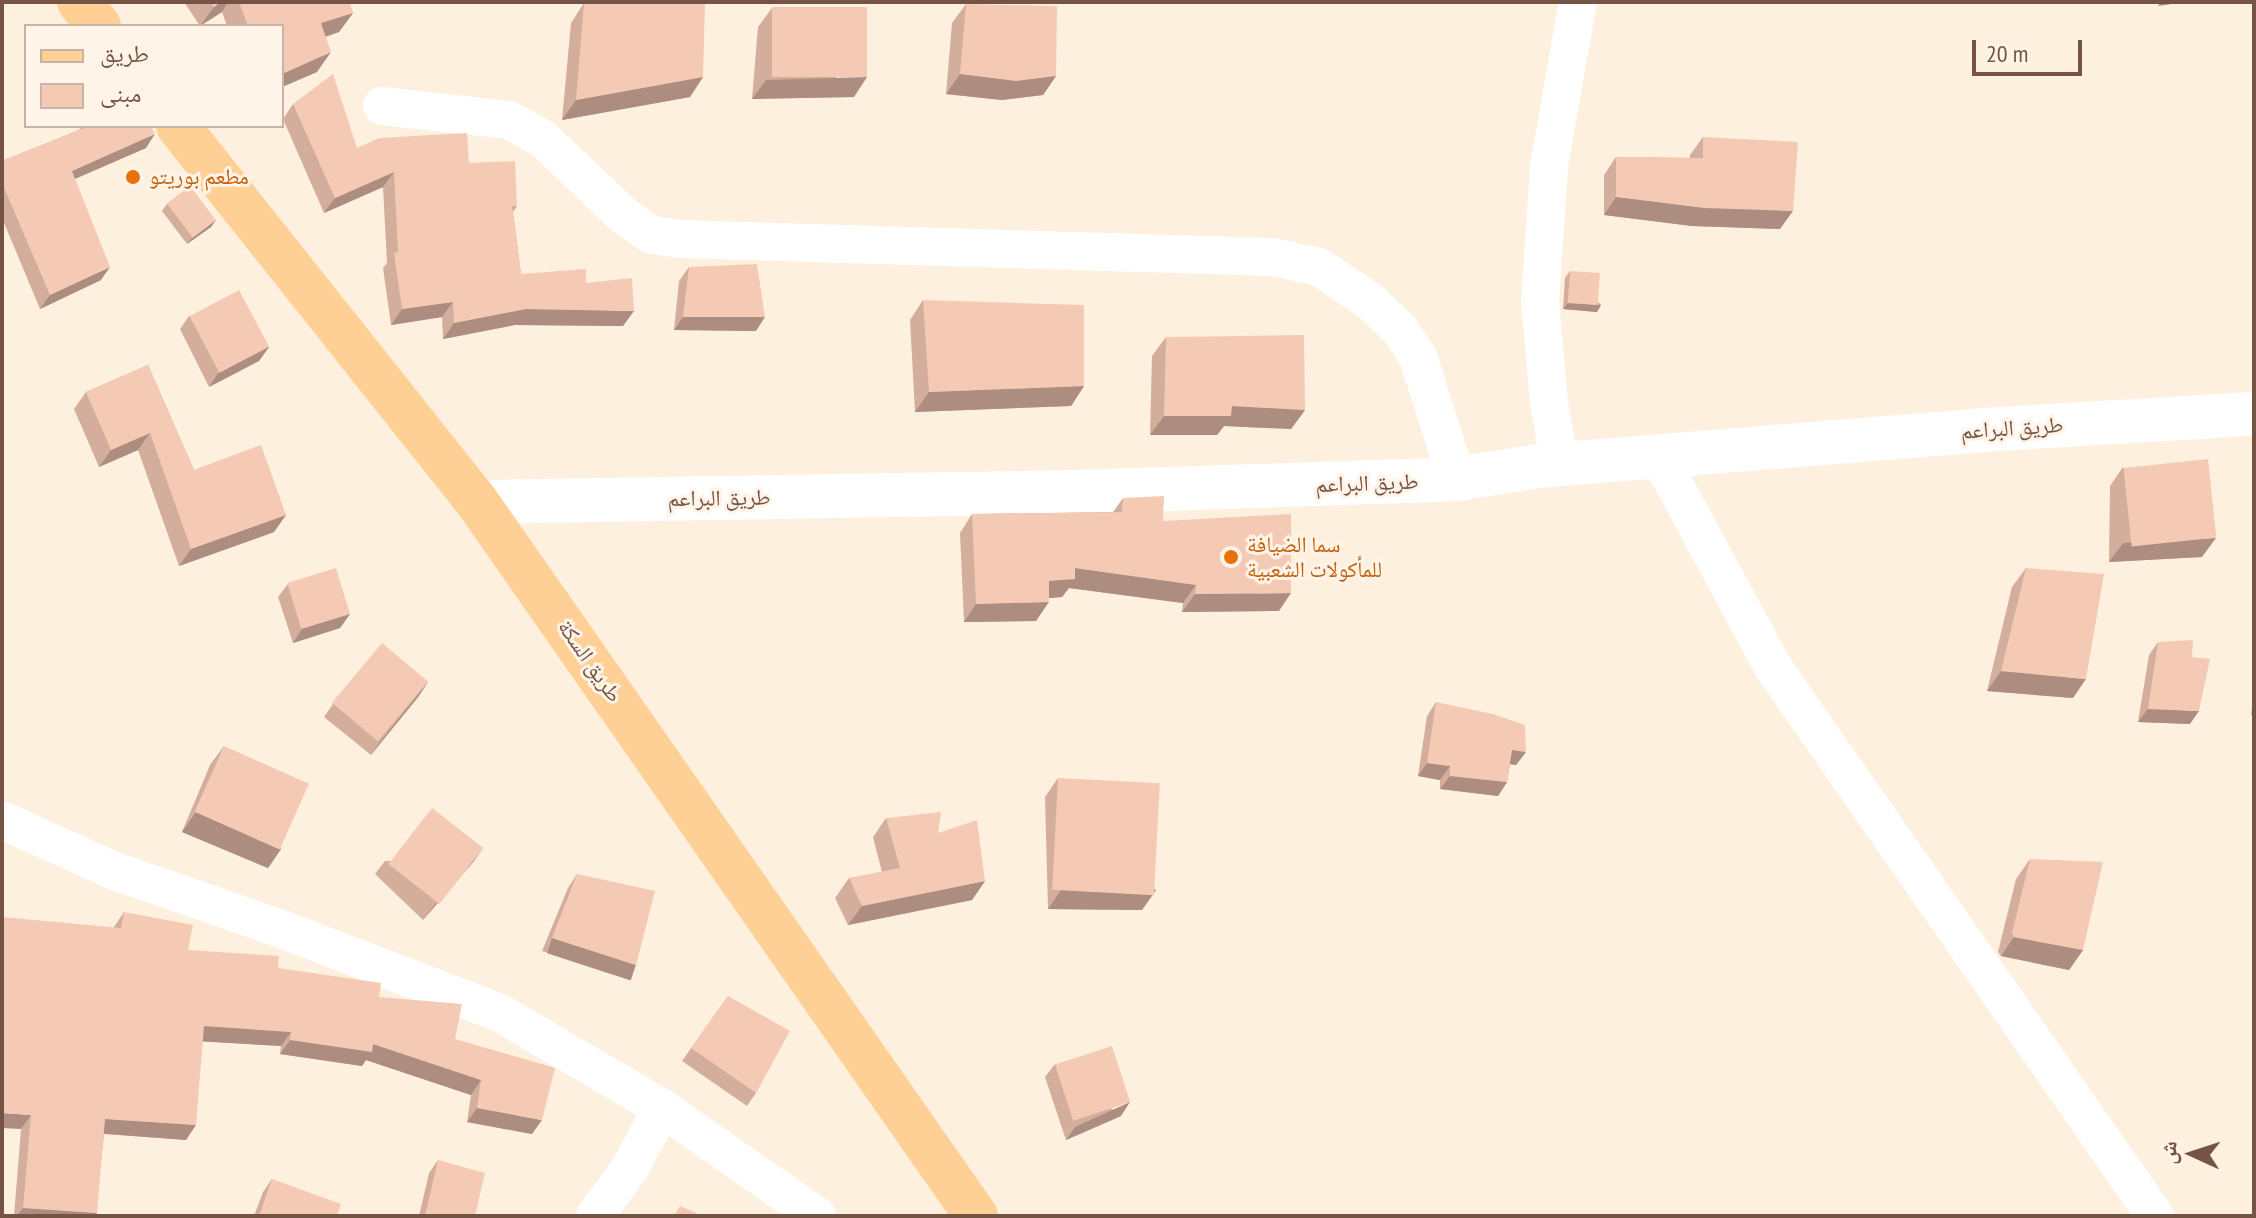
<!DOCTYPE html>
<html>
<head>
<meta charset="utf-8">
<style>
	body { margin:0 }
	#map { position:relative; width:2256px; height:1218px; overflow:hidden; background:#fef0df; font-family:"PT Sans Narrow","Noto Naskh Arabic",sans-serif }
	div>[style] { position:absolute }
	.minor>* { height:38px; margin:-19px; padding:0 19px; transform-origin:19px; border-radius:19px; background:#fff }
	.tertiary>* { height:44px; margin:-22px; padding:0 22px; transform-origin:22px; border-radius:22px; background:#fff }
	.primary>* { height:44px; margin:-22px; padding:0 22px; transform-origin:22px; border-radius:22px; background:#ffd095 }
	.wall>* { inset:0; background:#d3ae9c }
	.shaded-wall>* { inset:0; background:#ac8d7f; transform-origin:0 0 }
	.building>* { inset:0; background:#f5cab5; transform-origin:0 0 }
	.dots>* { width:22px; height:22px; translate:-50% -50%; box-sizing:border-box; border:4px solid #fff4e7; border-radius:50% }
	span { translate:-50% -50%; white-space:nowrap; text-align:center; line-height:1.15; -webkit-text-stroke:6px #fff4e7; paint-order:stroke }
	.food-label { font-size:22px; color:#c56008 }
	.left { translate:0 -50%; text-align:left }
	.street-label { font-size:22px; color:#755345 }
	.frame { position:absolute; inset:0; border:4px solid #755345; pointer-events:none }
	.legend { position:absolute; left:24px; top:24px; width:260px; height:104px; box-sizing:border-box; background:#fff4e7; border:2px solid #c8b4a6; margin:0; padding:10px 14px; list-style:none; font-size:24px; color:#755345 }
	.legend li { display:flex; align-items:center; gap:16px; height:40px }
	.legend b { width:40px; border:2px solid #c8b4a6 }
	.north { position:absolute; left:2152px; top:1114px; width:80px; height:80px; -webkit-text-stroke:6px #fff4e7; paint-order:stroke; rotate:273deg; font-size:22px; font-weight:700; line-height:32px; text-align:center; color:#755345 }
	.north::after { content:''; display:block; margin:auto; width:28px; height:36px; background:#755345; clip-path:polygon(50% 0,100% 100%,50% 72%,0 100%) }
	.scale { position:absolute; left:1972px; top:40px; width:110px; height:36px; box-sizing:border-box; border:4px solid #755345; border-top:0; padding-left:10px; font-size:24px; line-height:28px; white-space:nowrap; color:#755345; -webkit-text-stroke:6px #fff4e7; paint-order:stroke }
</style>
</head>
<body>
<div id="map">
	<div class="minor">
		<i style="left:382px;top:106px;width:128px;rotate:6.3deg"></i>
		<i style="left:509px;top:120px;width:38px;rotate:29deg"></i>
		<i style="left:542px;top:138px;width:112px;rotate:43.5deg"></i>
		<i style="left:623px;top:215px;width:35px;rotate:35deg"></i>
		<i style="left:652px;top:235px;width:28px;rotate:8deg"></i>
		<i style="left:680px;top:239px;width:593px;rotate:1.74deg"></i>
		<i style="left:1273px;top:257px;width:47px;rotate:12.3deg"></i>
		<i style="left:1319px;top:267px;width:63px;rotate:33.9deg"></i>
		<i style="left:1371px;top:302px;width:42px;rotate:44deg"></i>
		<i style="left:1401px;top:331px;width:31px;rotate:57deg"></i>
		<i style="left:1418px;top:357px;width:128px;rotate:72.3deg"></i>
		<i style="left:1660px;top:458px;width:238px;rotate:61.6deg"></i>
		<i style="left:1773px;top:667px;width:669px;rotate:55.17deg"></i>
		<i style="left:1560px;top:467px;width:66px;rotate:-99.6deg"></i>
		<i style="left:1549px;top:402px;width:100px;rotate:-95.1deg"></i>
		<i style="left:1540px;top:302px;width:136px;rotate:-86.2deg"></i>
		<i style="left:1549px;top:166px;width:167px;rotate:-80deg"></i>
		<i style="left:2px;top:820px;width:121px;rotate:24.4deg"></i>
		<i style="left:112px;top:870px;width:182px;rotate:19.2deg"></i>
		<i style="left:284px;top:930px;width:231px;rotate:21deg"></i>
		<i style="left:500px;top:1013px;width:188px;rotate:30.4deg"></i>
		<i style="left:662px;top:1108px;width:189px;rotate:34.9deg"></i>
		<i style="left:595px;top:1216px;width:59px;rotate:-53.9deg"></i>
		<i style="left:630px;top:1168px;width:68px;rotate:-61.9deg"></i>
	</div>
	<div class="tertiary">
		<i style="left:477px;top:502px;width:596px;rotate:-0.96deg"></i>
		<i style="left:1073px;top:492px;width:384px;rotate:-1.9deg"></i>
		<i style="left:1457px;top:479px;width:82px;rotate:-9.1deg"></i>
		<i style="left:1538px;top:466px;width:445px;rotate:-4.6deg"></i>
		<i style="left:1982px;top:430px;width:272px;rotate:-3.4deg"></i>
	</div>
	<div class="primary">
		<i style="left:79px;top:2px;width:31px;rotate:50deg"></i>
		<i style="left:178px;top:126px;width:480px;rotate:51.5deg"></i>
		<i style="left:477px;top:502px;width:871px;rotate:55.05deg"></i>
	</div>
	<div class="wall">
		<i style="clip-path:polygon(184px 2px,349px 2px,353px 13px,339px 32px,326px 37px,317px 72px,282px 87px,282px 26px,227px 26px,222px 12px,200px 26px)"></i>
		<i style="clip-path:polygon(584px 3px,703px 77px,690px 97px,562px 120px,571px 23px)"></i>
		<i style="clip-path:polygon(966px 4px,1056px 76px,1043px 95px,1002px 100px,946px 94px,952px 23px)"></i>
		<i style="clip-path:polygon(772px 8px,854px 97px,752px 99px,758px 27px)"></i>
		<i style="clip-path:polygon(293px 104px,357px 148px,469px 163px,517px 206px,513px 212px,521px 274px,586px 283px,623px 326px,515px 325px,443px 339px,442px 317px,391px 325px,383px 268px,387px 263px,383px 187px,324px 213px,283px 119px)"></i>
		<i style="clip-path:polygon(82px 126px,151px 126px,146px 148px,75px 179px,101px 280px,40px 309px,2px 218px,2px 161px,79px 130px)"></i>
		<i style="clip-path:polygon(1703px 137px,1780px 229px,1692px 226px,1604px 215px,1604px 175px,1616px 157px,1690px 158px,1690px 155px)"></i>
		<i style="clip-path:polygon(167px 204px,216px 220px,211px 227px,187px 244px,162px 211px)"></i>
		<i style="clip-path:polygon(689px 267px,756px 331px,674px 330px,679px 281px)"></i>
		<i style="clip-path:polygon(1570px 271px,1601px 305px,1597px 312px,1563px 309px,1565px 278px)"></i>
		<i style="clip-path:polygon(923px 300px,1084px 386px,1071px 406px,915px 412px,910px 320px)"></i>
		<i style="clip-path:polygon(189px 316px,269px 347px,259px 361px,209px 387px,180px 329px)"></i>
		<i style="clip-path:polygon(1166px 337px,1305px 410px,1291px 429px,1224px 426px,1217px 435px,1150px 435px,1152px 356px)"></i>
		<i style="clip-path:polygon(148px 365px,194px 470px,286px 515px,274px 532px,179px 566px,138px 450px,99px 467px,74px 409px,86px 392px)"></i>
		<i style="clip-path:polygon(2123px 467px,2202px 557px,2109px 562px,2110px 486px)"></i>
		<i style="clip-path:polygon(1123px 498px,1163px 521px,1279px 611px,1182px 612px,1183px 603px,1069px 588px,1062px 597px,1049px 598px,1036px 621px,964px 622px,960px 533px,972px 514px,1113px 512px)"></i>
		<i style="clip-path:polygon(2026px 568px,2073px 698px,1987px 691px,2012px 587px)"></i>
		<i style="clip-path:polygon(288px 584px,350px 614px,340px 628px,293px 643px,278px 597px)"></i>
		<i style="clip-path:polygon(2158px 642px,2190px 724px,2138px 722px,2149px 655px)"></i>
		<i style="clip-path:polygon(428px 682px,371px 755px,324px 717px,333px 704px)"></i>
		<i style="clip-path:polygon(2254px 692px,2254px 716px,2251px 715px)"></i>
		<i style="clip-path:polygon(1436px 702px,1526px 752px,1516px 765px,1510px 764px,1507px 782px,1498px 796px,1440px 789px,1440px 780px,1418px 776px,1427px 716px)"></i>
		<i style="clip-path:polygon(224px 746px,281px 849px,268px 868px,182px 832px,210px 765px)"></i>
		<i style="clip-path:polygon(1058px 778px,1156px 890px,1142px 910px,1048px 909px,1045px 797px)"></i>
		<i style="clip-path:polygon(886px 818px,938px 833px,985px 881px,972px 900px,848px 925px,835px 898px,849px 878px,882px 872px,873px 837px)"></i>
		<i style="clip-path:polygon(2030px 859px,2083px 950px,2069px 970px,2001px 956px,1998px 952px,2016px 879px)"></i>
		<i style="clip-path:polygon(385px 861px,474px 861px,423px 920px,375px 874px)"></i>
		<i style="clip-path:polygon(577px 874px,636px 965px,627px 978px,542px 951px,568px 888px)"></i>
		<i style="clip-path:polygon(124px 912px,188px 950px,278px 968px,379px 997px,455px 1039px,532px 1134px,467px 1122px,471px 1095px,366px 1060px,362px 1066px,280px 1054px,281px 1046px,202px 1041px,186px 1140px,104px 1134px,95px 1216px,14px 1216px,21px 1129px,114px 927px)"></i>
		<i style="clip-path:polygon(728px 996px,756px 1093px,747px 1106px,682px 1061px)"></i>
		<i style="clip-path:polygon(1055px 1064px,1121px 1116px,1066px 1140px,1045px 1077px)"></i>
		<i style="clip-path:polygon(438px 1160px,475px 1216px,419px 1216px,429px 1173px)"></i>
		<i style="clip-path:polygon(272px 1179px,337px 1216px,254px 1216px,263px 1192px)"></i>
	</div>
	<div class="shaded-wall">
		<i style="clip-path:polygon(221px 2px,228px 2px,222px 12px,200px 26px,214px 7px)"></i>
		<i style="clip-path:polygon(2161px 2px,2186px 2px,2158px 6px)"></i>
		<i style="clip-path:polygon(353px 13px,339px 32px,308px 42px,321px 23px)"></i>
		<i style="clip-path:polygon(331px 52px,317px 72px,282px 87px,282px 74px)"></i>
		<i style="clip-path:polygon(960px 74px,1056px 76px,1043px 95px,1002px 100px,946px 94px)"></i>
		<i style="clip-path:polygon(703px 77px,690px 97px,562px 120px,576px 100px)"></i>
		<i style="clip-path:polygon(867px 77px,854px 97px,752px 99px,766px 80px)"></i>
		<i style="clip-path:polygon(155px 134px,146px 148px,63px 184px,72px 171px)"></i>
		<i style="clip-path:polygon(394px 172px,383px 187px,324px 213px,335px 198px)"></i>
		<i style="clip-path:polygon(1616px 197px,1793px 211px,1780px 229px,1692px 226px,1604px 215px)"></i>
		<i style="clip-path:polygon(216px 220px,211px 227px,187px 244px,192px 238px)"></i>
		<i style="clip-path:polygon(110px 267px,101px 280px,40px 309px,50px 295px)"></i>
		<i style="clip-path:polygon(453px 302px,442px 317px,391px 325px,402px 309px)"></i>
		<i style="clip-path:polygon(1568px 303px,1601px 305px,1597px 312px,1563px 309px)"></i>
		<i style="clip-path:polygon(526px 309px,634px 311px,623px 326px,515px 325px,443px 339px,454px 323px)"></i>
		<i style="clip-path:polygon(683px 317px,765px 317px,756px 331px,674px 330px)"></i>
		<i style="clip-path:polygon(269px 347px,259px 361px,209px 387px,218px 373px)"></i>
		<i style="clip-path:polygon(1084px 386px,1071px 406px,915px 412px,929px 392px)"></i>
		<i style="clip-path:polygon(1232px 406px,1305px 410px,1291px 429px,1224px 426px,1217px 435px,1150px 435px,1164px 416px)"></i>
		<i style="clip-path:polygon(150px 433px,138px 450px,99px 467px,111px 450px)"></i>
		<i style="clip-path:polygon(286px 515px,274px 532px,179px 566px,191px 549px)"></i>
		<i style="clip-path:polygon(2216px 538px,2202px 557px,2109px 562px,2123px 543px)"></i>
		<i style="clip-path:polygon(1075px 568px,1196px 585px,1183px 603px,1069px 588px,1062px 597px,1037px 599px,1049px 581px)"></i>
		<i style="clip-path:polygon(1291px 593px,1279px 611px,1182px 612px,1195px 594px)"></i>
		<i style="clip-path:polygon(1049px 602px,1036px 621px,964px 622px,976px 604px)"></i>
		<i style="clip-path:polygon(350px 614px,340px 628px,293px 643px,302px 629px)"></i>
		<i style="clip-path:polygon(2001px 671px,2086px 679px,2073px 698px,1987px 691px)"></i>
		<i style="clip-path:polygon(428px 682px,419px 696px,371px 755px,380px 742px)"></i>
		<i style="clip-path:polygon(2148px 709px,2199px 711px,2190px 724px,2138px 722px)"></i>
		<i style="clip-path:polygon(1512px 750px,1526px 752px,1516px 765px,1502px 763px)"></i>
		<i style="clip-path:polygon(1427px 763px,1450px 766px,1440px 780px,1418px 776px)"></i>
		<i style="clip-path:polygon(1450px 776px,1507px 782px,1498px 796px,1440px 789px)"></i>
		<i style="clip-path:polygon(196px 812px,281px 849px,268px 868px,182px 832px)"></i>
		<i style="clip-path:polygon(483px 848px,474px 861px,423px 920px,433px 907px)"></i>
		<i style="clip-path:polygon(985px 881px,972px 900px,848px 925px,862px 906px)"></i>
		<i style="clip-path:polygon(1061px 890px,1156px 890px,1142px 910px,1048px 909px)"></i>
		<i style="clip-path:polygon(2014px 937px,2083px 950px,2069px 970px,2001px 956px)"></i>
		<i style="left:552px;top:938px;width:88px;height:16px;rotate:18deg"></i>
		<i style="clip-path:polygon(204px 1026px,291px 1032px,281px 1046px,194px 1041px)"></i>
		<i style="clip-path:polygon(290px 1040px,373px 1044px,481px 1080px,471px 1095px,366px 1060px,362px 1066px,280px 1054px)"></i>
		<i style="clip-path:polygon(1130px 1102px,1121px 1116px,1066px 1140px,1075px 1127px)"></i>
		<i style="clip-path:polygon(477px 1108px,542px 1120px,532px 1134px,467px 1122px)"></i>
		<i style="clip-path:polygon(2px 1113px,31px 1115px,21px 1129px,2px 1128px)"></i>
		<i style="clip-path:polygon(105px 1119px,196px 1125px,186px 1140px,95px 1133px)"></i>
		<i style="clip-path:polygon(23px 1208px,97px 1213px,95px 1216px,17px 1216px)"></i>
	</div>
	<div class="building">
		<i style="clip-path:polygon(211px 2px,221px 2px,214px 7px)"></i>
		<i style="clip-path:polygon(239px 2px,349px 2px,353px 13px,321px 23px,331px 52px,282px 74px,282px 26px,248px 26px)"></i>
		<i style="clip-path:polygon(595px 2px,705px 2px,703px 77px,576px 100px,584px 3px)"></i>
		<i style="clip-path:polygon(966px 4px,1057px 6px,1056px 76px,1016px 81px,960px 74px)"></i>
		<i style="left:867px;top:7px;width:70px;height:95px;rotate:90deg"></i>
		<i style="clip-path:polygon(333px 74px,357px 148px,379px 138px,467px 133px,469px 163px,515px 161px,517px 206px,512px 206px,521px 274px,586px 269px,586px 283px,632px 278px,634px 311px,526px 309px,454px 323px,453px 302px,402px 309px,394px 253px,398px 252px,394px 172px,335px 198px,293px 104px)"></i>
		<i style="clip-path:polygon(89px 126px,151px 126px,155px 134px,72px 171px,110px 267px,50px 295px,2px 183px,2px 161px)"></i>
		<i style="clip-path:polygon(1703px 137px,1798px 142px,1793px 211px,1704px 208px,1616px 197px,1616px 157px,1703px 158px)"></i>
		<i style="left:190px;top:186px;width:43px;height:29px;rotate:53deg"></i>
		<i style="clip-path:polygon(757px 264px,765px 317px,683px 317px,689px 267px)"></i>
		<i style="left:1570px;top:271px;width:30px;height:32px;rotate:4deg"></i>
		<i style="left:239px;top:290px;width:64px;height:56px;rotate:62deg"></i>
		<i style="clip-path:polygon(923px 300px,1084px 305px,1084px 386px,929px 392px)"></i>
		<i style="clip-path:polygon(1304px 335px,1305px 410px,1232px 406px,1231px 416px,1164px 416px,1166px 337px)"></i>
		<i style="clip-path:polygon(148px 365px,194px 470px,261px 445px,286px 515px,191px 549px,150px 433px,111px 450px,86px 392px)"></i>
		<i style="left:2208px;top:459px;width:79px;height:85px;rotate:84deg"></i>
		<i style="clip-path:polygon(1164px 496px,1163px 521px,1291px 514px,1291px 593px,1195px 594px,1196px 585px,1075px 568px,1075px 579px,1049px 581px,1049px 602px,976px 604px,972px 514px,1122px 512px,1123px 498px)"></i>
		<i style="left:336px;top:568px;width:48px;height:51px;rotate:73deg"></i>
		<i style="clip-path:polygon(2026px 568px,2104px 574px,2086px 679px,2001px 671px)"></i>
		<i style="clip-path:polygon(2193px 640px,2192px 657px,2210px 659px,2199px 711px,2148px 709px,2158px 642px)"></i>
		<i style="left:382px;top:643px;width:60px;height:78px;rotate:40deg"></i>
		<i style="clip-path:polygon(1436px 702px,1493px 714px,1525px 725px,1526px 752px,1512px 750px,1507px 782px,1450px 776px,1450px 766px,1427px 763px)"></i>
		<i style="left:224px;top:746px;width:93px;height:72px;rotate:24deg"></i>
		<i style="left:1058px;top:778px;width:102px;height:112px;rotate:3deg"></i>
		<i style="left:432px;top:808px;width:65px;height:71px;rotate:38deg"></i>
		<i style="clip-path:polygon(941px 812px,938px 833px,977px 820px,985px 881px,862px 906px,849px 878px,900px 868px,886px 818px)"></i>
		<i style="clip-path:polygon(2030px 859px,2103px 862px,2083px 950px,2014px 937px,2012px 933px)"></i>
		<i style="clip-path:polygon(577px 874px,655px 891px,636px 965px,552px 938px)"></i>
		<i style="clip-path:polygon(124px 912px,193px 925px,188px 950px,279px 956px,278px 968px,381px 983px,379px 997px,462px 1004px,455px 1039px,555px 1068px,542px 1120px,477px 1108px,481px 1080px,373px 1044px,372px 1052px,290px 1040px,291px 1032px,204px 1026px,196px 1125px,105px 1119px,97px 1213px,23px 1208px,31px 1115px,2px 1113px,2px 917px,121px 928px)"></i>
		<i style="clip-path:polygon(728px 996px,790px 1031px,756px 1093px,691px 1048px)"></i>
		<i style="left:1112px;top:1046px;width:59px;height:60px;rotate:72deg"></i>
		<i style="clip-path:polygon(438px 1160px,485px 1173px,475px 1216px,425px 1216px)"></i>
		<i style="clip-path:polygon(272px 1179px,341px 1204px,337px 1216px,259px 1216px)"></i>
		<i style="clip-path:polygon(680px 1206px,703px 1216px,674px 1216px)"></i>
	</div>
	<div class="dots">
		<i style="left:133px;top:177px;background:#e8710a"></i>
		<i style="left:1231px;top:557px;background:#e8710a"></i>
	</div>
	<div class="food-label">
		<span class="left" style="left:149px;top:177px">مطعم بوريتو</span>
		<span class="left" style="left:1247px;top:557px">سما الضيافة<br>للمأكولات الشعبية</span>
	</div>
	<div class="street-label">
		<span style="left:2012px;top:428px;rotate:-4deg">طريق البراعم</span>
		<span style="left:1367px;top:483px;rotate:-2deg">طريق البراعم</span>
		<span style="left:719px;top:498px;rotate:-1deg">طريق البراعم</span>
		<span style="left:590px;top:661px;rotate:55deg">طريق السكة</span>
	</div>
	<div class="frame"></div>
	<ul class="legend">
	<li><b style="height:10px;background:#ffd095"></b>طريق</li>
	<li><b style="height:22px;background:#f5cab5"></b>مبنى</li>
	</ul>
	<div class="north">ش</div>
	<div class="scale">20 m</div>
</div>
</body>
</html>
